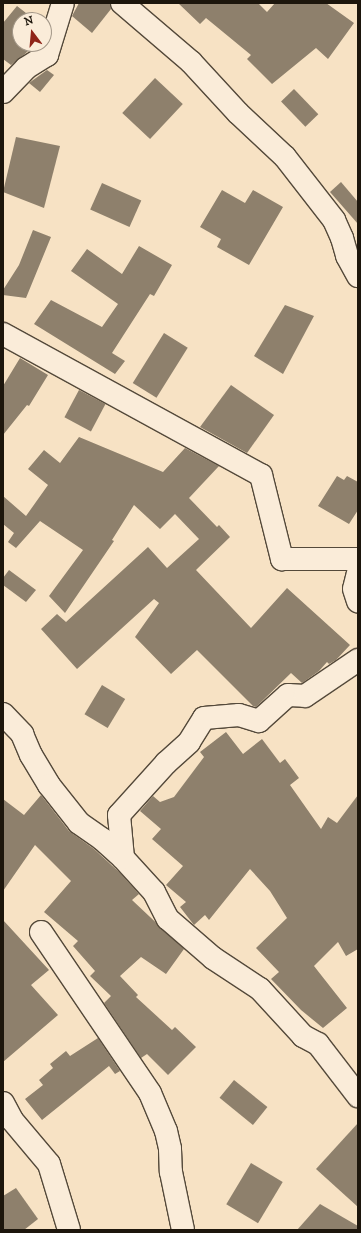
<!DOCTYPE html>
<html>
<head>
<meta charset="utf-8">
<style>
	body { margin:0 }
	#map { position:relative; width:361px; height:1233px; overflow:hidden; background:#f7e2c4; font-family:"IM FELL DW Pica",serif }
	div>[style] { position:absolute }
	.building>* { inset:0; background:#8e806c; transform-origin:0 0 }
	.roads { filter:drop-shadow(1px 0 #54493a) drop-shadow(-1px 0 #54493a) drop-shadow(0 1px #54493a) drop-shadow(0 -1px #54493a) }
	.minor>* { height:22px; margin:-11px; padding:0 11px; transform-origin:11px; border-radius:11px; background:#faecd9 }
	span { translate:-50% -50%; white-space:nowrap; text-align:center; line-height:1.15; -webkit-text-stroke:4px #faecd9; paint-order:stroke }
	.frame { position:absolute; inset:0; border:4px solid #1d160c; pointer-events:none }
	.north { position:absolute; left:12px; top:12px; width:40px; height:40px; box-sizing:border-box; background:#faecd9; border:1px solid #a29687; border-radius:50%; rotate:344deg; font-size:11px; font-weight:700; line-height:16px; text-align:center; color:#1d160c }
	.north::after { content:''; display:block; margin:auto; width:14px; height:18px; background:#8f2418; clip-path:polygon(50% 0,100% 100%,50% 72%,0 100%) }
</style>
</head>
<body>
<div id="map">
	<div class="building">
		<i style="clip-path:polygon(79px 3px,110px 3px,111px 9px,92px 33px,72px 16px)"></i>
		<i style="clip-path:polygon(178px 3px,258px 3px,267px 12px,275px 3px,326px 3px,354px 23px,328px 59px,316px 48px,272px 84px,247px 59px,251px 55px,206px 18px,200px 24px)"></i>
		<i style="clip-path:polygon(17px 6px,35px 20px,20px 20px,20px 44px,33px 44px,26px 53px,11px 65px,3px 59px,3px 23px)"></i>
		<i style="clip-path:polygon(47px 70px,54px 75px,40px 92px,29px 83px)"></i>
		<i style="left:155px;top:78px;width:38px;height:48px;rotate:43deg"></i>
		<i style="left:294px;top:89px;width:35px;height:18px;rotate:46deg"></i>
		<i style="clip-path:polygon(16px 137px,60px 146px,44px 208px,3px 192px)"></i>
		<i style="clip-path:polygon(341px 182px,358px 202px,358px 224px,330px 192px)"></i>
		<i style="left:102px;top:183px;width:43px;height:29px;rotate:24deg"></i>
		<i style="clip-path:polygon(222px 190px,245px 203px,253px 190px,283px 207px,249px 265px,217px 247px,221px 239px,200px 227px)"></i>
		<i style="clip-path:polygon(33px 230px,51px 237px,26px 298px,3px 295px,3px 290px,19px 265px)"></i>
		<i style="clip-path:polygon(139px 246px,172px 265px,154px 296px,150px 294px,112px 353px,125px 361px,115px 374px,34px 324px,51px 300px,102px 327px,118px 304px,71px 271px,87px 249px,122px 274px)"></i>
		<i style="clip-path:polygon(285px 305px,314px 316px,283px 374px,254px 356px)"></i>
		<i style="left:164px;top:333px;width:28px;height:59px;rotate:32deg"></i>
		<i style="clip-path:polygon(20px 358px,48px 375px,29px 406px,27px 405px,3px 435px,3px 386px)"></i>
		<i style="clip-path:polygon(231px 385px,274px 415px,247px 453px,200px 427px)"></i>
		<i style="left:79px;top:390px;width:30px;height:31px;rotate:28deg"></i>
		<i style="clip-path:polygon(79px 437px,163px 472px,185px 448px,219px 466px,189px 498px,217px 527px,219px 525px,230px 537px,196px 570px,251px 628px,287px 588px,350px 645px,336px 660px,329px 664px,327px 662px,319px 671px,302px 683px,291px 673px,256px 707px,253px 706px,197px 650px,171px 674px,135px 637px,159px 603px,154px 599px,77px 669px,41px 629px,57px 614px,66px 622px,148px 547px,167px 568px,199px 539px,175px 514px,160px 529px,134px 505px,112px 540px,114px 541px,65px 613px,49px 596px,83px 550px,40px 521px,16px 548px,8px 542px,14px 533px,3px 524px,3px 496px,26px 516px,48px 485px,28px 469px,44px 450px,60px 463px)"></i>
		<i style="clip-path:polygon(337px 476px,344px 480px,347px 476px,358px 482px,358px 510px,349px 524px,318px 506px)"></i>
		<i style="clip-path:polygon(9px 570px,36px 590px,26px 602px,3px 585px,3px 578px)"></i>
		<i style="left:102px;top:685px;width:27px;height:34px;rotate:31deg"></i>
		<i style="clip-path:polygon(226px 732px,243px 754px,262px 739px,280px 763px,285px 759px,299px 778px,290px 785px,321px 829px,328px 817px,337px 823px,358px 795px,358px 949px,346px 956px,338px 942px,314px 966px,347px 1008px,323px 1028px,301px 1010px,271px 979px,279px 972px,256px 948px,287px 918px,270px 891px,250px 869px,209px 920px,205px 915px,194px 925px,180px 907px,186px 902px,166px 885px,183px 866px,152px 839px,161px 829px,140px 811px,153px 796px,160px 802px,174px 797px,204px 757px,200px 752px)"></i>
		<i style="clip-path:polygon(41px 795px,69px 831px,94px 849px,119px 872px,139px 894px,132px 900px,184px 949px,166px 974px,141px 957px,120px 976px,138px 995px,136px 997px,172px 1030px,175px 1027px,196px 1047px,168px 1075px,147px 1054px,141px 1058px,104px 1003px,111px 996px,90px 976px,95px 971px,73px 946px,78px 941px,44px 912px,71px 881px,35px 845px,3px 891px,3px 799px,24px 815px)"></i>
		<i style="clip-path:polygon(3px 920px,49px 970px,31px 985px,58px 1015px,3px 1062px)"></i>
		<i style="clip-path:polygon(98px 1038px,120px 1071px,115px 1074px,109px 1066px,42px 1120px,25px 1099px,43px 1085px,39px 1080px,53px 1068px,50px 1064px,66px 1051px,70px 1056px)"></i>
		<i style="left:234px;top:1080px;width:43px;height:23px;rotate:39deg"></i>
		<i style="clip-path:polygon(358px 1123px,358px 1207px,316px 1169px)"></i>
		<i style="left:251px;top:1163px;width:37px;height:48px;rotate:31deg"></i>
		<i style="clip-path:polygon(16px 1188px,38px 1219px,24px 1230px,3px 1230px,3px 1196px)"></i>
		<i style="clip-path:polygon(320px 1204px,358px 1226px,358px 1230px,297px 1230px)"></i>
	</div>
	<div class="roads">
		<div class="minor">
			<i style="left:122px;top:3px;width:91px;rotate:40.5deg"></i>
			<i style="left:191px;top:62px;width:69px;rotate:47.3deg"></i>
			<i style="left:238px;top:113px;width:64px;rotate:43.1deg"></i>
			<i style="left:285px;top:157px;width:80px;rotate:52.1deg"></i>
			<i style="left:334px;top:220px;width:20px;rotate:66deg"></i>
			<i style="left:342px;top:238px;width:19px;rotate:74deg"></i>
			<i style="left:347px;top:256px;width:23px;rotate:61deg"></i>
			<i style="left:3px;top:92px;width:33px;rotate:-46deg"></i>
			<i style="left:26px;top:68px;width:25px;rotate:-32deg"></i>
			<i style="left:47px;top:55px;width:54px;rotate:-72.9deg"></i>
			<i style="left:3px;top:334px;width:294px;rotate:28.7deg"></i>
			<i style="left:261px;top:475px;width:87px;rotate:76deg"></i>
			<i style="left:282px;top:559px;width:76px"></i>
			<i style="left:358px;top:573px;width:16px;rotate:104deg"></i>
			<i style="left:354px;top:589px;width:13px;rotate:72deg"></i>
			<i style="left:3px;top:714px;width:28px;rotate:46deg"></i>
			<i style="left:22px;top:734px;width:23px;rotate:67deg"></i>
			<i style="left:31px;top:755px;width:35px;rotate:59deg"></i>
			<i style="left:49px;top:785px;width:48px;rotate:51.7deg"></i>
			<i style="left:79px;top:823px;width:28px;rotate:35deg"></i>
			<i style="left:102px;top:839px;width:28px;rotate:42deg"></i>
			<i style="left:123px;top:858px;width:46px;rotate:47.6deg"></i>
			<i style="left:154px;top:892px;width:30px;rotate:63deg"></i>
			<i style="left:168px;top:919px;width:60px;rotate:40.9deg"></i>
			<i style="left:213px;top:958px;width:56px;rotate:33.4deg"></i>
			<i style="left:260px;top:989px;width:64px;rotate:47.5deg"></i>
			<i style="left:303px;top:1036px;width:17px;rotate:28deg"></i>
			<i style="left:318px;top:1044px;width:66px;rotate:52.4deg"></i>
			<i style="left:123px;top:858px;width:43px;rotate:-95.3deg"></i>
			<i style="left:119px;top:815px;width:70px;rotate:-47.9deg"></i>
			<i style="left:166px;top:763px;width:31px;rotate:-42deg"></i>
			<i style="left:189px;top:742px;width:28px;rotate:-58deg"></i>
			<i style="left:204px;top:718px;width:35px;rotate:-5deg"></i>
			<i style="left:239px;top:715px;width:21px;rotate:17deg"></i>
			<i style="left:259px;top:721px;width:39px;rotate:-42deg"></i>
			<i style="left:288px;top:695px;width:17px;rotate:3deg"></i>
			<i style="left:305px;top:696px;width:64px;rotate:-34.2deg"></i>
			<i style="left:41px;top:932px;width:194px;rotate:55.9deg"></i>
			<i style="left:150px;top:1093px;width:41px;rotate:67.2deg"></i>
			<i style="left:166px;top:1131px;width:18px;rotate:77deg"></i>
			<i style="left:170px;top:1149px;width:23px;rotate:88deg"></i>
			<i style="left:171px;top:1172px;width:59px;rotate:78.3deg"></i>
			<i style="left:3px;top:1103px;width:19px;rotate:62deg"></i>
			<i style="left:12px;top:1120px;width:57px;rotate:49.9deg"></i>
			<i style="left:49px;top:1164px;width:69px;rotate:73.1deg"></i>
		</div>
	</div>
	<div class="frame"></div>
	<div class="north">N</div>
</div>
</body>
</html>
